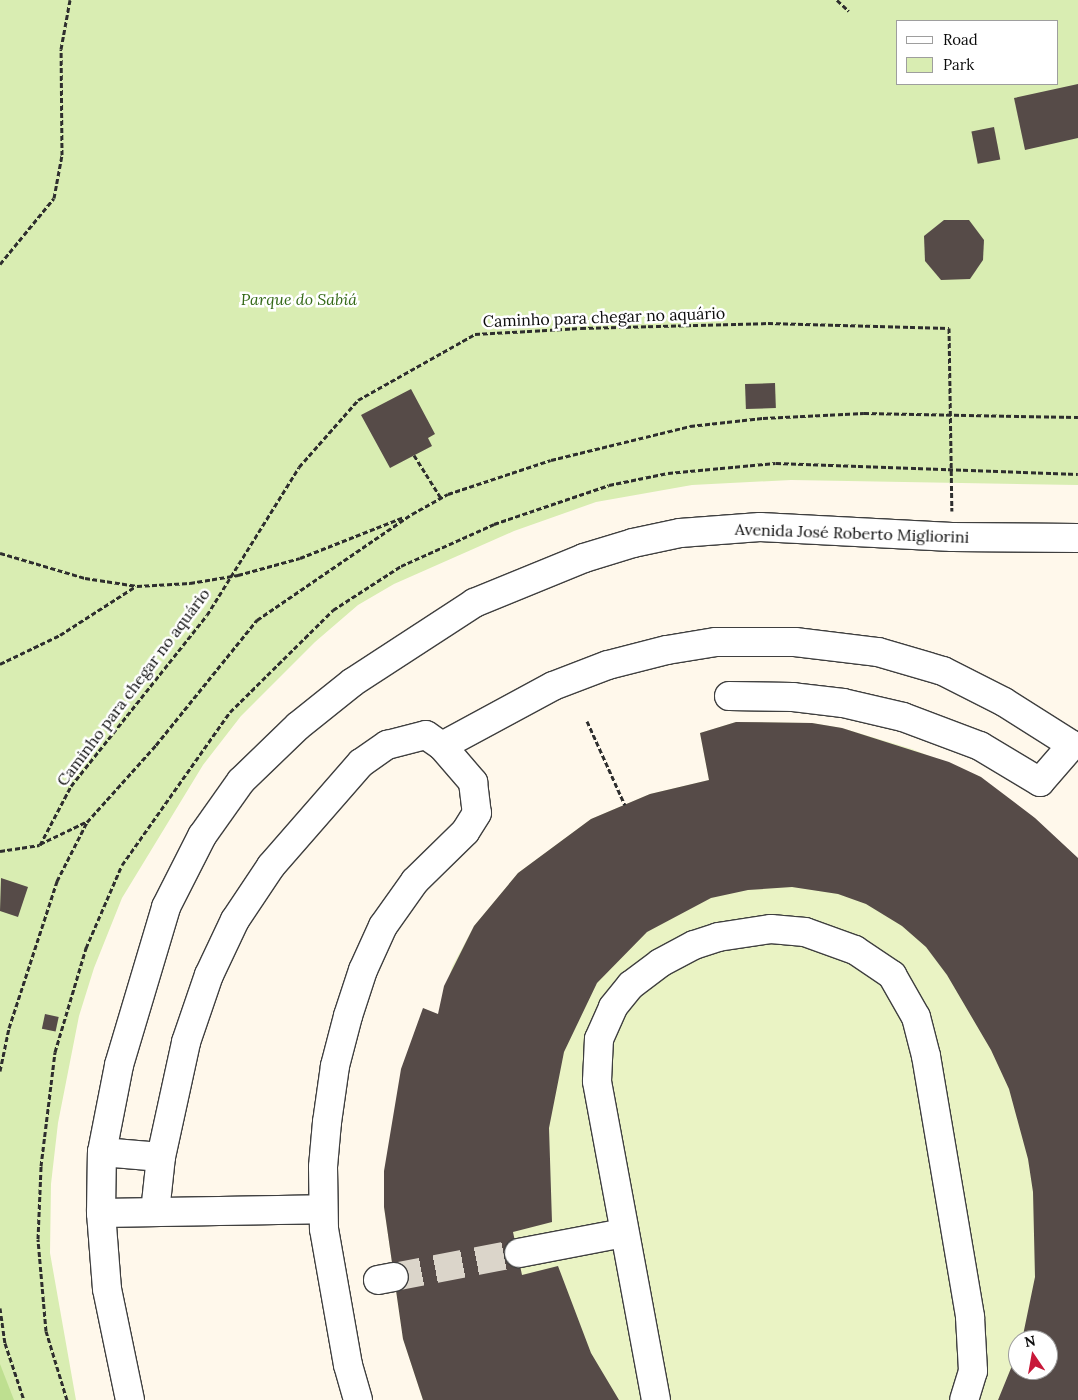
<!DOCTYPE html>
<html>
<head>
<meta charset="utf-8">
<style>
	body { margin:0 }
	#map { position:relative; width:1078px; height:1400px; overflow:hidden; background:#fff8eb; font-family:Lora,serif }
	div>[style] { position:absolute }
	.green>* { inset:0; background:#d9edb2 }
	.forest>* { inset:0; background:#bedf90 }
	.pitch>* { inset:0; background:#eaf3c4 }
	.building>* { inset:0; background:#564b48; transform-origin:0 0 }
	.minor-tunnel>* { height:28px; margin-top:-14px; transform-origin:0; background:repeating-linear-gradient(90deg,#dbd5ca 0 28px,transparent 0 42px) }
	.path>* { height:3px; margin-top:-1.5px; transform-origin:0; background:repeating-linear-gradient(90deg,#2e2e2e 0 5px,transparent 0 7.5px) }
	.roads { filter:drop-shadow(1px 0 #3f3f3f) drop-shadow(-1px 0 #3f3f3f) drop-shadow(0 1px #3f3f3f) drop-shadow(0 -1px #3f3f3f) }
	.minor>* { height:28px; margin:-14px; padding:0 14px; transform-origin:14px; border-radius:14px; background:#fff }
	span { translate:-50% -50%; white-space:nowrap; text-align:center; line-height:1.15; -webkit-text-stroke:5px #fff; paint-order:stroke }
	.park-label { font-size:16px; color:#346917; font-style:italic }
	.street-label { font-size:16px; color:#0c0c0c }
	.legend { position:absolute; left:896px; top:20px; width:162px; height:65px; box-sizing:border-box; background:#fff; border:1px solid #9e9e9e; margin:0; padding:6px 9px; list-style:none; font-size:15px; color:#0c0c0c }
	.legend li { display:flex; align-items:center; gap:10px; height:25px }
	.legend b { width:25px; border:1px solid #9e9e9e }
	.north { position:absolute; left:1008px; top:1330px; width:50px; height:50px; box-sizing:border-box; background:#fff; border:1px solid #9e9e9e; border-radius:50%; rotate:348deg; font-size:14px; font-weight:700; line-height:20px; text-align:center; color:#0c0c0c }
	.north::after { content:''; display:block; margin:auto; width:18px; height:22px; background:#c81839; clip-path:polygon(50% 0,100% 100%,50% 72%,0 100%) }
</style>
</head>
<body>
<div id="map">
	<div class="green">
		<i style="clip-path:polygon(evenodd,0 0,1078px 0,1078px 485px,791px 480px,692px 485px,596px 502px,514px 531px,394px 584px,358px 605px,315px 642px,241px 716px,203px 765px,122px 898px,94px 968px,79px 1016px,58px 1123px,51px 1184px,50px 1253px,76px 1400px,0 1400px,0 0,897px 21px,1057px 21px,1057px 84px,897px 84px,897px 21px)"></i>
	</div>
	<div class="forest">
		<i style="clip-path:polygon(0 1364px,14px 1400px,0 1400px)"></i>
	</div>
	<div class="pitch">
		<i style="clip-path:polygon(evenodd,736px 722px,812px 723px,842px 728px,912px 749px,981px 777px,1078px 1400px,423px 1400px,403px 1339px,384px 1207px,452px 967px,474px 926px,518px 873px,591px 819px,650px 794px,709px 780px,700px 733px,736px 722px,1018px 1340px,1048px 1340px,1048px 1370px,1018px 1370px,1018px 1340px)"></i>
	</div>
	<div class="building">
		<i style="clip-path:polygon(1078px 84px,1078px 138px,1025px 150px,1014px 98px)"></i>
		<i style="left:994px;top:127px;width:33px;height:23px;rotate:79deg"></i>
		<i style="clip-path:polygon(944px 220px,969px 220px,984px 240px,983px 260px,970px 279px,941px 280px,925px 261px,924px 236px)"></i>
		<i style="left:775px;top:383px;width:25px;height:30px;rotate:88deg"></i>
		<i style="clip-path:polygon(411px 389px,435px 434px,428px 438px,432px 446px,390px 468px,361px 415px)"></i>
		<i style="clip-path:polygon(736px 722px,812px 723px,842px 728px,949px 762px,981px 777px,1035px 818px,1078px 858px,1078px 1400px,998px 1400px,1018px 1351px,1018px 1370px,1048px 1370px,1048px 1340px,1022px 1340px,1035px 1277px,1033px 1192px,1028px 1159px,1009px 1089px,991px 1050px,947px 975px,926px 947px,902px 926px,866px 904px,838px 894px,792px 887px,748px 890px,711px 898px,647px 932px,597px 983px,564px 1052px,549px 1128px,552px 1222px,513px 1232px,522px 1275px,558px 1266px,591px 1353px,619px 1400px,423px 1400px,403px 1339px,384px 1207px,384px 1171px,401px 1069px,423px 1008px,438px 1014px,444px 986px,474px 926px,518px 873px,591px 819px,650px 794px,709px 780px,700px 733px)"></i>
		<i style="clip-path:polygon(1px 878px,28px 887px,18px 917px,0 911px)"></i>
		<i style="left:45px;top:1014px;width:14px;height:15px;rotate:12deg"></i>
	</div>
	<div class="minor-tunnel">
		<i style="left:394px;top:1277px;width:127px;rotate:-10.9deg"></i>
	</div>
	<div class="path">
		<i style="left:837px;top:0;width:16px;rotate:43deg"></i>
		<i style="left:0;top:264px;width:85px;rotate:-50.7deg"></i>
		<i style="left:54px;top:198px;width:44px;rotate:-79.5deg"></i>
		<i style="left:62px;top:155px;width:106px;rotate:-90.5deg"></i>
		<i style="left:61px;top:49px;width:50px;rotate:-79.6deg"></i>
		<i style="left:414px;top:455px;width:51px;rotate:57.9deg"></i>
		<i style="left:0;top:553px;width:89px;rotate:16.4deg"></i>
		<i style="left:85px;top:578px;width:53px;rotate:8.7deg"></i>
		<i style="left:137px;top:586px;width:53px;rotate:-3.2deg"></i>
		<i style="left:190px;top:583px;width:49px;rotate:-9.5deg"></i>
		<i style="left:238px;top:575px;width:64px;rotate:-15.3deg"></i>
		<i style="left:300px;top:558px;width:112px;rotate:-21.5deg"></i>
		<i style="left:0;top:664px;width:67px;rotate:-25.8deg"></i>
		<i style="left:60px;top:635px;width:90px;rotate:-32.8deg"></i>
		<i style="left:587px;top:721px;width:92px;rotate:65.7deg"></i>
		<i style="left:40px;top:844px;width:51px;rotate:-25.6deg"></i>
		<i style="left:0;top:851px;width:40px;rotate:-8.5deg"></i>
		<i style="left:40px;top:845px;width:67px;rotate:-62.3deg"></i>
		<i style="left:71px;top:786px;width:218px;rotate:-51.5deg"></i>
		<i style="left:207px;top:615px;width:174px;rotate:-58.1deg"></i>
		<i style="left:299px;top:467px;width:89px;rotate:-48.6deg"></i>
		<i style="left:358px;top:400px;width:134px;rotate:-29.4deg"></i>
		<i style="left:475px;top:334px;width:106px;rotate:-3.2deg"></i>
		<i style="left:581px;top:328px;width:187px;rotate:-1.5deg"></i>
		<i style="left:768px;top:323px;width:181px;rotate:1.6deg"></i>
		<i style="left:949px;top:328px;width:183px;rotate:89.1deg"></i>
		<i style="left:0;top:1071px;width:44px;rotate:-78.2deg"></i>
		<i style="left:9px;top:1028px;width:155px;rotate:-71.9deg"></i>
		<i style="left:57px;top:881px;width:66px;rotate:-63deg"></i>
		<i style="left:87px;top:822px;width:103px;rotate:-48.1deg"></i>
		<i style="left:156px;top:745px;width:161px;rotate:-51.1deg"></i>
		<i style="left:257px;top:620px;width:188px;rotate:-34.4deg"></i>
		<i style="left:412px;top:514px;width:41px;rotate:-29.1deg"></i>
		<i style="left:448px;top:494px;width:108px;rotate:-18.3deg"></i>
		<i style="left:551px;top:460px;width:143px;rotate:-13.7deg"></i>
		<i style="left:690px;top:426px;width:73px;rotate:-6.3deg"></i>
		<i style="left:763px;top:418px;width:101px;rotate:-2.8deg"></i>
		<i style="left:864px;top:413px;width:214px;rotate:1.1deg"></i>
		<i style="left:0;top:1308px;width:35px;rotate:82deg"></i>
		<i style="left:5px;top:1343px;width:60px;rotate:71.6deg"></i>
		<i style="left:67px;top:1400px;width:72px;rotate:-106.9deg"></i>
		<i style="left:46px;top:1331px;width:92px;rotate:-95deg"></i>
		<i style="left:38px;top:1239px;width:73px;rotate:-87.6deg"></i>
		<i style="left:41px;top:1166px;width:115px;rotate:-83deg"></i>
		<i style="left:55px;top:1052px;width:109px;rotate:-73.4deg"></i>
		<i style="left:86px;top:948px;width:90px;rotate:-66.6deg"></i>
		<i style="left:122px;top:865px;width:187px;rotate:-54.8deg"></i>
		<i style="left:230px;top:712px;width:145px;rotate:-44.7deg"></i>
		<i style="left:333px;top:610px;width:81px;rotate:-32.9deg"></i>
		<i style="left:401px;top:566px;width:102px;rotate:-24.3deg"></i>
		<i style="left:494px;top:524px;width:121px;rotate:-18.7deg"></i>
		<i style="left:609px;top:485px;width:60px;rotate:-11.5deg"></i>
		<i style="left:668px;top:473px;width:108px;rotate:-5.3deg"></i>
		<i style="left:776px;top:463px;width:302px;rotate:2.1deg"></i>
	</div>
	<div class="roads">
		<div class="minor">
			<i style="left:442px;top:746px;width:126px;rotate:-28.4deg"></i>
			<i style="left:553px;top:686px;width:59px;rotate:-20.9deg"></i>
			<i style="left:608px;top:665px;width:61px;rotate:-14.3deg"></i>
			<i style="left:667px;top:650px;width:50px;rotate:-9.3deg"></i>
			<i style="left:716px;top:642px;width:79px"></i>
			<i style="left:795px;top:642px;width:84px;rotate:6.9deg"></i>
			<i style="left:878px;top:652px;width:68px;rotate:16.3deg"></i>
			<i style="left:943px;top:671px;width:68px;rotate:26.9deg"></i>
			<i style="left:1004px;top:702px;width:80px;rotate:32.3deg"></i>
			<i style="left:1072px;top:745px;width:49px;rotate:130.9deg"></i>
			<i style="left:1040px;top:782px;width:70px;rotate:-149deg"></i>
			<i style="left:980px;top:746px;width:82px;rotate:-159.4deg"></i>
			<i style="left:903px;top:717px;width:62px;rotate:-166.9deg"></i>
			<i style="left:843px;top:703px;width:50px;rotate:-173.2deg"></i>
			<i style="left:793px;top:697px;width:64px;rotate:-179.1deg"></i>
			<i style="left:102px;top:1152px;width:59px;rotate:4.8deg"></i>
			<i style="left:155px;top:1212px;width:55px;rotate:-83.8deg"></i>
			<i style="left:161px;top:1157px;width:118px;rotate:-77.7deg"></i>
			<i style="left:186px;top:1042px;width:71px;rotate:-71.1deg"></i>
			<i style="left:209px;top:975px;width:61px;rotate:-64.7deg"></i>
			<i style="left:235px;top:920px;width:65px;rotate:-56.3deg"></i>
			<i style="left:271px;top:866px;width:137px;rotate:-48.9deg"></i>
			<i style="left:361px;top:763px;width:32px;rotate:-35deg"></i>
			<i style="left:387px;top:745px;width:40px;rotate:-14.4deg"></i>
			<i style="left:426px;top:735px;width:19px;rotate:35deg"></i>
			<i style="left:442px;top:746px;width:48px;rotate:49.3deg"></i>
			<i style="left:473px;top:782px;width:31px;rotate:83deg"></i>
			<i style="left:477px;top:813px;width:22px;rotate:122deg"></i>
			<i style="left:465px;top:832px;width:70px;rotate:135.6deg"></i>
			<i style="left:415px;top:881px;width:55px;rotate:125.4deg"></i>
			<i style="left:383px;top:926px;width:48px;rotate:114.4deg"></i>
			<i style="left:363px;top:970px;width:48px;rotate:108.1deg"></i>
			<i style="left:348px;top:1016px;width:52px;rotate:104.6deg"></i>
			<i style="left:335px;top:1066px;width:57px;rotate:98.1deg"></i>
			<i style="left:327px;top:1122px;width:45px;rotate:95.1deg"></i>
			<i style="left:323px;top:1167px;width:62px;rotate:89.1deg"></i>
			<i style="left:324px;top:1229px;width:138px;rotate:80deg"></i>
			<i style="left:348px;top:1365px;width:36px;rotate:74deg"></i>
			<i style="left:101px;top:1213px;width:222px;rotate:-1deg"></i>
			<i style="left:519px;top:1253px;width:107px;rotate:-10.8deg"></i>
			<i style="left:378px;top:1280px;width:16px;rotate:-11deg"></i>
			<i style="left:130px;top:1400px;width:113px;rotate:-101.7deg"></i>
			<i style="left:107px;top:1289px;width:76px;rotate:-94.5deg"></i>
			<i style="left:101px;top:1213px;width:61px;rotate:-89.1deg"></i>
			<i style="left:102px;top:1152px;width:89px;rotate:-78.9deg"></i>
			<i style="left:119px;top:1065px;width:165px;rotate:-73.4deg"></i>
			<i style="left:166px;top:907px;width:80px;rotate:-63.1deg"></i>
			<i style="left:202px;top:836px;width:67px;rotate:-54.7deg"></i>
			<i style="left:241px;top:781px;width:79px;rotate:-44deg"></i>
			<i style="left:298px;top:726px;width:70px;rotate:-38.7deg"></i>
			<i style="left:353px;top:682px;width:145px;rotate:-33.1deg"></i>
			<i style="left:474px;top:603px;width:119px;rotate:-22.2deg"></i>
			<i style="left:584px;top:558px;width:51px;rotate:-17deg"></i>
			<i style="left:633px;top:543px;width:48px;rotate:-12deg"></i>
			<i style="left:680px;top:533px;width:80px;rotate:-4.3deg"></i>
			<i style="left:760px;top:527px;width:192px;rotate:3deg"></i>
			<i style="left:952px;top:537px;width:126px;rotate:0.5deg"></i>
			<i style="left:656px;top:1400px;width:324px;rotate:-100.5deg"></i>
			<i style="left:597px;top:1081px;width:42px;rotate:-87.3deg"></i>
			<i style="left:599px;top:1039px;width:35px;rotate:-66deg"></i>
			<i style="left:613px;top:1007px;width:28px;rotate:-51deg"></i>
			<i style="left:631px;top:985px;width:36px;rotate:-37deg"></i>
			<i style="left:660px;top:963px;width:38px;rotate:-28deg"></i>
			<i style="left:694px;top:945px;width:25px;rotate:-18deg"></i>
			<i style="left:718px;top:937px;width:54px;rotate:-8.6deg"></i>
			<i style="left:771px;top:929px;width:34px;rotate:5deg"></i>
			<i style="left:805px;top:932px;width:53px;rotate:19.8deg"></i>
			<i style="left:855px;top:950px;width:45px;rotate:34deg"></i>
			<i style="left:892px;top:975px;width:48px;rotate:60.3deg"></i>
			<i style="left:916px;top:1017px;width:40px;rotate:75.6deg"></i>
			<i style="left:926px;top:1056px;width:265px;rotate:80.4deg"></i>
			<i style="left:970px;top:1317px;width:54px;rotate:86.8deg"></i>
			<i style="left:973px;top:1371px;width:30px;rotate:107deg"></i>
		</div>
	</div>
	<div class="park-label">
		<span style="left:299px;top:299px">Parque do Sabiá</span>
	</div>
	<div class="street-label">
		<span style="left:604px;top:317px;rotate:-2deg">Caminho para chegar no aquário</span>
		<span style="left:852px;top:533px;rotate:2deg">Avenida José Roberto Migliorini</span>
		<span style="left:133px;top:687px;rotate:-53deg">Caminho para chegar no aquário</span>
	</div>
	<ul class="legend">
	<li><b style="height:6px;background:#fff"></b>Road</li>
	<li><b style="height:14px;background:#d9edb2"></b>Park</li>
	</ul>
	<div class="north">N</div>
</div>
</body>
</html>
